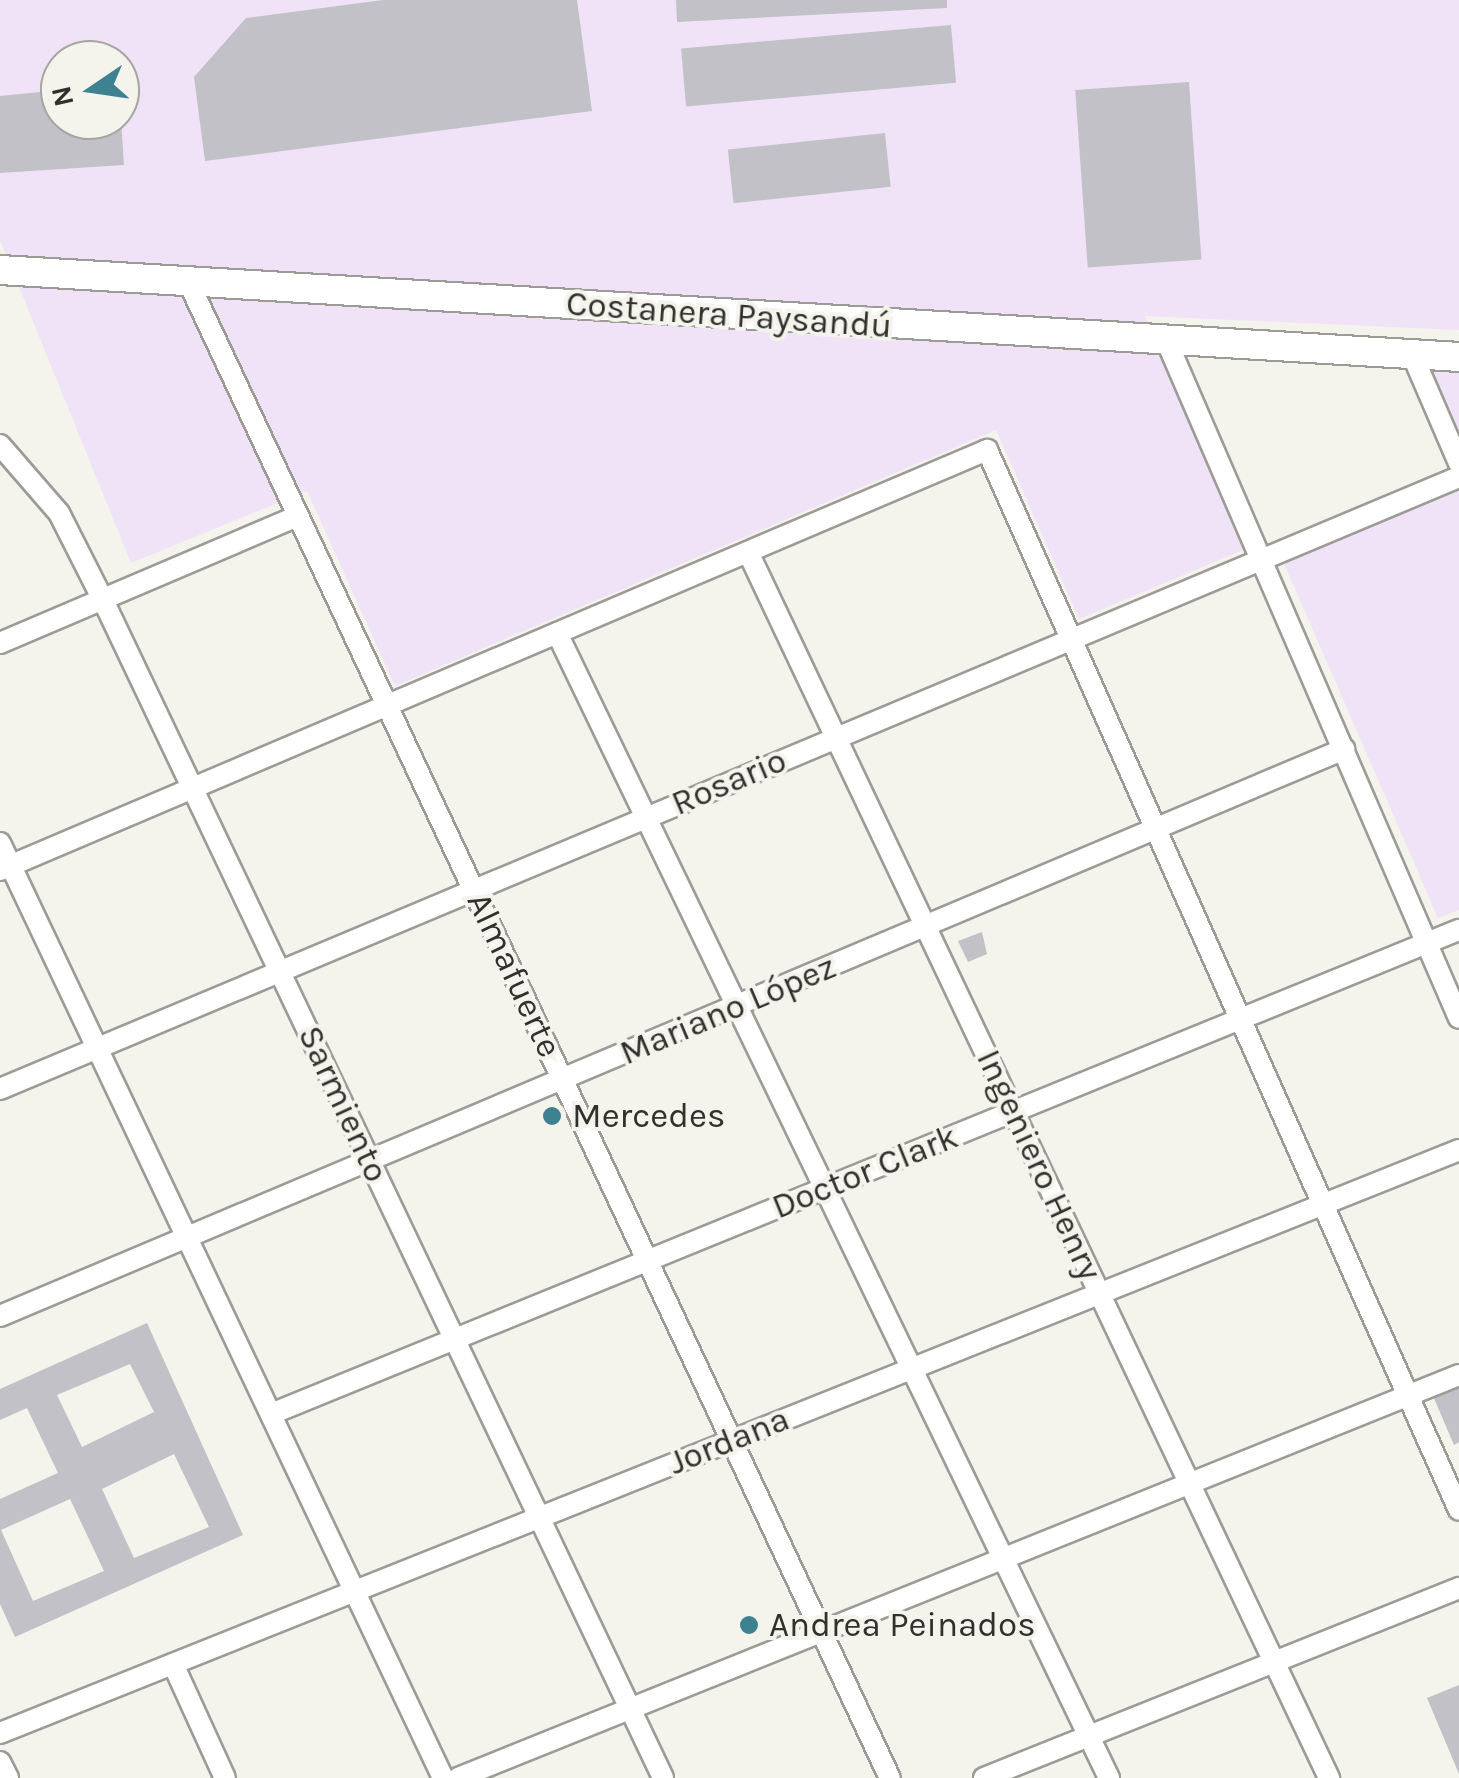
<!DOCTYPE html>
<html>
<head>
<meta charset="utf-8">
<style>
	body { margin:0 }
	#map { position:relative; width:1459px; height:1778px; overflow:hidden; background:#f4f3ec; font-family:Karla,sans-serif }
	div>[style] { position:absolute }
	.industrial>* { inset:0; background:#f0e3f7 }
	.building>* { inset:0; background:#c1c1c7; transform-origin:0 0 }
	.roads { filter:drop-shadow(2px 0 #9c9b95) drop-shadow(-2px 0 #9c9b95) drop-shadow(0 2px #9c9b95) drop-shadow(0 -2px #9c9b95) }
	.minor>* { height:20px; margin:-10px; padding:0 10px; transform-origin:10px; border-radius:10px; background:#fff }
	.secondary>* { height:28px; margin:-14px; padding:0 14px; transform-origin:14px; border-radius:14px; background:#fff }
	.dots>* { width:28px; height:28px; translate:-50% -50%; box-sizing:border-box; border:5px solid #f4f3ec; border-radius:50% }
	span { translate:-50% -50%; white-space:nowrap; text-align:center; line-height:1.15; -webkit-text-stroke:8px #f4f3ec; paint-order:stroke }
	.street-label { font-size:35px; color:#30302d }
	.poi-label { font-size:35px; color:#30302d }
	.left { translate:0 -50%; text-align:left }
	.north { position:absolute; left:40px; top:40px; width:100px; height:100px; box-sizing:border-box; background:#f4f3ec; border:2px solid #a6a5a0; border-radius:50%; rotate:257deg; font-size:28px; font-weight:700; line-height:40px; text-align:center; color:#30302d }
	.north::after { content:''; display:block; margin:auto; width:35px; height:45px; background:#3e8291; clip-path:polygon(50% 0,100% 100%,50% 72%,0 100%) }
</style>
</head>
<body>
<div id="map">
	<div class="industrial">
		<i style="clip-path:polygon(evenodd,0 0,1459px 0,1459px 330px,1145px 316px,1243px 550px,1079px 619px,996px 430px,395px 686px,307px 491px,131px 563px,0 240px,0 0,60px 60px,120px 60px,120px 120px,60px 120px,60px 60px)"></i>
		<i style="clip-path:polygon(1420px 369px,1459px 372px,1459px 458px)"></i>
		<i style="clip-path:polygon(1459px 482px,1459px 910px,1438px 918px,1283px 561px)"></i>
	</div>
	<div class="building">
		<i style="clip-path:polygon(383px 0,577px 0,592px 111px,205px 161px,194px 77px,246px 18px)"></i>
		<i style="clip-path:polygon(676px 0,947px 0,947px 8px,677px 22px)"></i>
		<i style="left:951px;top:25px;width:58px;height:271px;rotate:85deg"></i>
		<i style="left:1189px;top:82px;width:178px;height:114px;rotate:86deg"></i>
		<i style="clip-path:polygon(60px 90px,60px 120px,121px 120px,124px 165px,0 173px,0 96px)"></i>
		<i style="left:885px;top:133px;width:54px;height:158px;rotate:84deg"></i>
		<i style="clip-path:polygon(982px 932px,987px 954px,968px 962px,958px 941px)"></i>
		<i style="clip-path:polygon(evenodd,147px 1323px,243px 1535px,15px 1637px,0 1604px,0 1499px,58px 1473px,27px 1408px,0 1420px,0 1389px,147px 1323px,130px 1364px,154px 1412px,82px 1447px,57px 1395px,130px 1364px,147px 1323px,174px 1454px,209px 1527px,134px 1558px,102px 1489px,174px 1454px,147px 1323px,70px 1499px,104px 1571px,33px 1601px,1px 1530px,70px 1499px)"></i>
		<i style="clip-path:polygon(1459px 1384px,1459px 1442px,1454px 1445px,1433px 1396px)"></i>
		<i style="clip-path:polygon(1459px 1685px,1459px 1774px,1427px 1698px)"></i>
	</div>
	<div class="roads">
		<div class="minor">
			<i style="left:188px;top:281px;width:1653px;rotate:64.88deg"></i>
			<i style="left:1167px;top:342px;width:736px;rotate:66.64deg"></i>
			<i style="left:1412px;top:354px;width:119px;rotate:66.7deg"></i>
			<i style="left:0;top:445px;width:90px;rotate:49.1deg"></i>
			<i style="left:59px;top:513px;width:97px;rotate:63.2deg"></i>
			<i style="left:103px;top:600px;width:1304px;rotate:64.57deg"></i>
			<i style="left:748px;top:552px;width:1357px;rotate:64.64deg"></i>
			<i style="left:557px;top:633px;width:1271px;rotate:64.26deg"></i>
			<i style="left:0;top:643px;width:324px;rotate:-23.1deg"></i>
			<i style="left:0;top:843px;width:1035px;rotate:64.65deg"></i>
			<i style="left:0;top:870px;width:1073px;rotate:-23.05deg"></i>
			<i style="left:987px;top:450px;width:1160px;rotate:66deg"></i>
			<i style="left:0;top:1089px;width:1582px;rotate:-22.76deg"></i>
			<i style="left:0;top:1316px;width:1459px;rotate:-22.87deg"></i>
			<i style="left:271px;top:1414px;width:1283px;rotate:-22.17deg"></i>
			<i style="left:173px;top:1664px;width:125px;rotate:65.5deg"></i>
			<i style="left:0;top:1733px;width:1571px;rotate:-21.78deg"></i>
			<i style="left:0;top:1762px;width:18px;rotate:63deg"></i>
			<i style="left:458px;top:1778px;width:1079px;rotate:-21.93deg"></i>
			<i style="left:984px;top:1778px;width:512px;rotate:-21.8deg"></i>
		</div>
		<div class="secondary">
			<i style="left:0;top:270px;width:1462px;rotate:3.41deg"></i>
		</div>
	</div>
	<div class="dots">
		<i style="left:552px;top:1116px;background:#3e8291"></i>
		<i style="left:749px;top:1625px;background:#3e8291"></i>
	</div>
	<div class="street-label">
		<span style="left:729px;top:315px;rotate:4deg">Costanera Paysandú</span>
		<span style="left:729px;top:782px;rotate:-23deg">Rosario</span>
		<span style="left:514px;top:975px;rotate:65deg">Almafuerte</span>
		<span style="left:728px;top:1010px;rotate:-23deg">Mariano López</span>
		<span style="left:343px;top:1104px;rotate:65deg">Sarmiento</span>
		<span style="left:1039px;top:1165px;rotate:65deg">Ingeniero Henry</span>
		<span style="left:865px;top:1172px;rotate:-22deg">Doctor Clark</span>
		<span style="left:729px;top:1441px;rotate:-22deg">Jordana</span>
	</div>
	<div class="poi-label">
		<span class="left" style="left:572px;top:1116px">Mercedes</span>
		<span class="left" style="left:769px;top:1625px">Andrea Peinados</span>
	</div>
	<div class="north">N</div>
</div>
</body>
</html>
